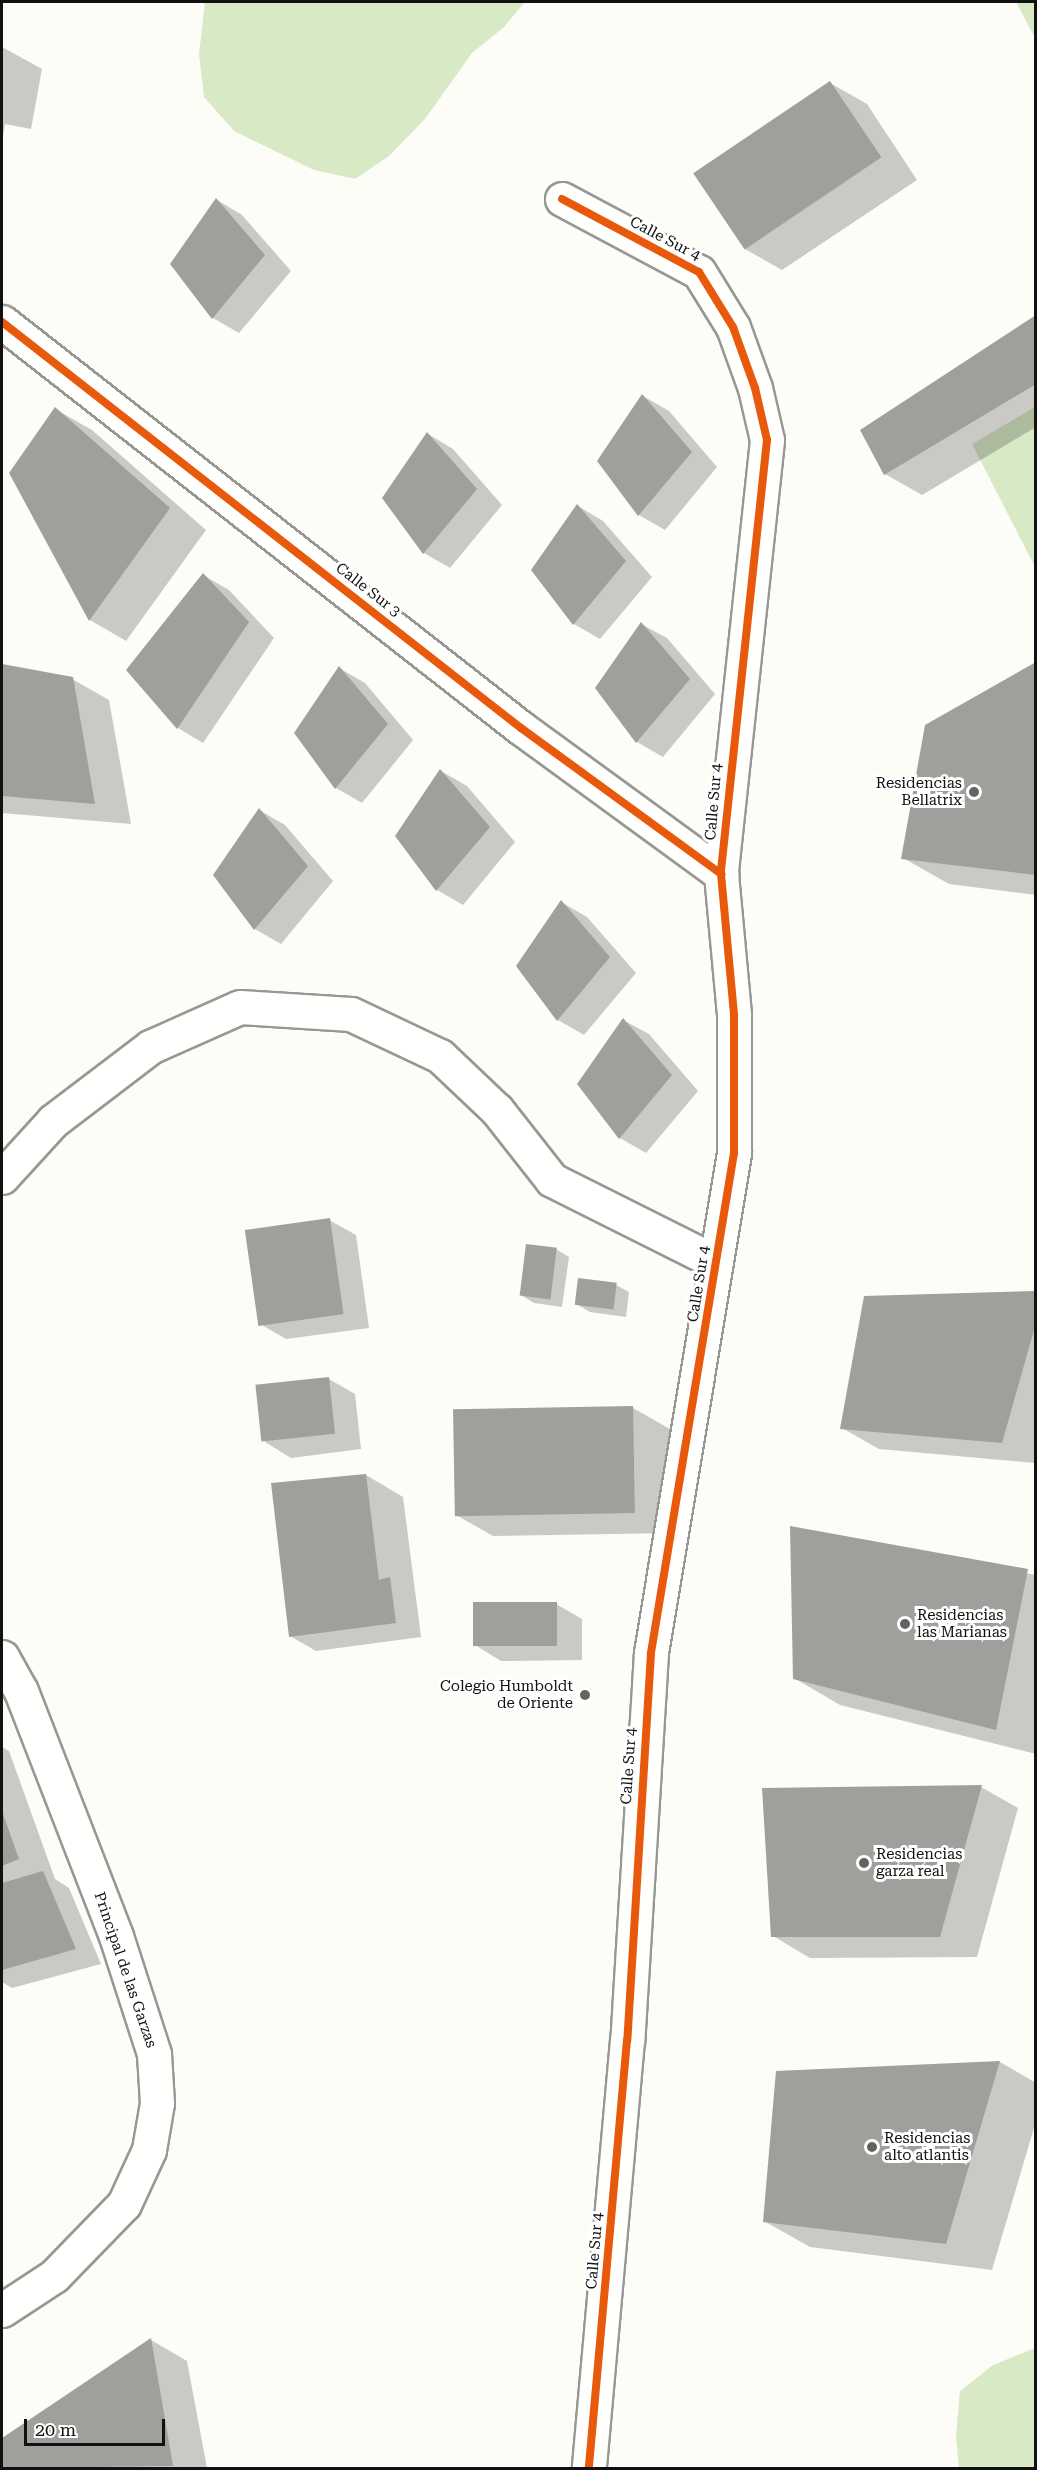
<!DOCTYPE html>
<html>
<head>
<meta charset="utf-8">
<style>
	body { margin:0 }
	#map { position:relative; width:1037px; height:2470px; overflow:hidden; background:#fdfcf7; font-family:"Roboto Serif",serif }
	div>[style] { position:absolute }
	.forest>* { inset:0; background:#d8eac5 }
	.shadow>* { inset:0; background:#0003 }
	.building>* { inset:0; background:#a19f9c; transform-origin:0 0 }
	.roads { filter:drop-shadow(2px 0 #979795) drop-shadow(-2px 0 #979795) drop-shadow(0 2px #979795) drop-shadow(0 -2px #979795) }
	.street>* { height:33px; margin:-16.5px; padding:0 16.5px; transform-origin:16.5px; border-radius:16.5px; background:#fffffe }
	.cycleway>* { height:8px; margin:-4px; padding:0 4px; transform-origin:4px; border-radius:4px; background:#e8590c }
	.dots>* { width:16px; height:16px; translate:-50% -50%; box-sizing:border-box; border:3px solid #fff; border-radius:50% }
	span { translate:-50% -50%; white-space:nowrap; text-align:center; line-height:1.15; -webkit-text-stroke:6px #fff; paint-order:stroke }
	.street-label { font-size:15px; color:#111 }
	.poi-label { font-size:15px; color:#111 }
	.right { translate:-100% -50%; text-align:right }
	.left { translate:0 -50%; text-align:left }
	.frame { position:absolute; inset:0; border:3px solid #111; pointer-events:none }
	.scale { position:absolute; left:24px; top:2419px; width:141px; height:27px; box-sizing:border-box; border:3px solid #111; border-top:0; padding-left:8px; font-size:18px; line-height:21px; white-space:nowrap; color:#111; -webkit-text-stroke:4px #fff; paint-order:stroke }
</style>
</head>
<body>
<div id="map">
	<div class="forest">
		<i style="clip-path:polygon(205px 2px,525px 2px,504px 27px,472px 53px,425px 119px,389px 156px,355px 179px,314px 170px,234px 131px,204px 97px,199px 54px)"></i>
		<i style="clip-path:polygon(1016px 2px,1035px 2px,1035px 38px)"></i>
		<i style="clip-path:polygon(1035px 407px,1035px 567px,972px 444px)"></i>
		<i style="clip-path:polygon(1035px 2348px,1035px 2468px,959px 2468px,956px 2436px,960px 2391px,993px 2365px)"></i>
	</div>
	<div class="shadow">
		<i style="clip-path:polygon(2px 47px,42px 69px,31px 129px,5px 124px,2px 143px)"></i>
		<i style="clip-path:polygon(830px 83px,867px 104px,917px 180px,782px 270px,745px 249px)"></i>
		<i style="clip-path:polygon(217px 200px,242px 215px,291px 271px,239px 333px,213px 318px,172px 264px)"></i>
		<i style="clip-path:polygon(1036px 317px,1036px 427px,922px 495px,885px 474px)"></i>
		<i style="clip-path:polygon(643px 396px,669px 411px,717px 467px,665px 530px,639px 515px,598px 460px)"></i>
		<i style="clip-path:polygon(55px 409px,92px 430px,206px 530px,126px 641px,90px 620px)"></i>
		<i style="clip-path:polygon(428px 434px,453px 449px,502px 505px,450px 568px,424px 553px)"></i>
		<i style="clip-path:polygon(578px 506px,603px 521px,652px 577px,600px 639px,574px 624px,533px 570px)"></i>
		<i style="clip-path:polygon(203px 575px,229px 590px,274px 638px,203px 743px,178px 728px)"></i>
		<i style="clip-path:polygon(641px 624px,667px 638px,715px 694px,663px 757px,637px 742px,597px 688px)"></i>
		<i style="clip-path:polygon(1036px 663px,1036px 895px,949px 884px,903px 858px)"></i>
		<i style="clip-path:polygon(2px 666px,72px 679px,109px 700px,131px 824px,2px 813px)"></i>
		<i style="clip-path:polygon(339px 668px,365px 683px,413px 740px,362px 803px,336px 788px)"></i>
		<i style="clip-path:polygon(441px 771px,467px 786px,515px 842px,463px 905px,437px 890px,397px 836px)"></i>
		<i style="clip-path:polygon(259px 810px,285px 825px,333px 881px,281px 944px,255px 929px,215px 875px)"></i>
		<i style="clip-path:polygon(561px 902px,587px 917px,636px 973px,584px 1035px,558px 1020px,518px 966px)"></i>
		<i style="clip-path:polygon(623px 1020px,649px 1034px,698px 1091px,646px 1153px,620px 1138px)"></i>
		<i style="clip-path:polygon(329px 1220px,356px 1235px,369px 1328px,286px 1339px,260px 1324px)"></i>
		<i style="clip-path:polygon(556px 1249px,569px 1257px,562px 1307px,534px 1303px,521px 1295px)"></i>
		<i style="clip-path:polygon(616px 1285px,629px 1292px,626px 1317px,590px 1312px,576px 1304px)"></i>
		<i style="clip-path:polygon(1036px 1293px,1036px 1463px,879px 1449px,842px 1428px)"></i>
		<i style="clip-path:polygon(329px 1379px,355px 1394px,361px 1449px,291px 1458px,265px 1442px)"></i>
		<i style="clip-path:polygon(633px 1408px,670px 1429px,672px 1533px,493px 1536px,456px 1515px,454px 1411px)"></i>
		<i style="clip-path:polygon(366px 1475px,403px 1497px,421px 1637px,316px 1651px,290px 1636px)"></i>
		<i style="clip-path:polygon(792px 1528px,1036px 1575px,1036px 1754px,840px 1705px,794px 1678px)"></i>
		<i style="clip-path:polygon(556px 1604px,582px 1619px,582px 1660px,501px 1661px,475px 1645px)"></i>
		<i style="clip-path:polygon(2px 1747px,9px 1751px,55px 1879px,69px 1888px,101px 1964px,12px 1988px,2px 1982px)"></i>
		<i style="clip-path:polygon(981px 1787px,1018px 1808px,977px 1957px,810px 1958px,773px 1936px)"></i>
		<i style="clip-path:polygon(1000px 2062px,1036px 2083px,1036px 2121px,992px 2270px,810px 2247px,764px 2221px,777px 2073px)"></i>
		<i style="clip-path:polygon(151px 2340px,187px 2361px,207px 2468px,2px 2468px,2px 2440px)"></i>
	</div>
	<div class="building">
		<i style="left:830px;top:81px;width:92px;height:165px;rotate:56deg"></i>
		<i style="clip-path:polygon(216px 198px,265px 255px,212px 319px,170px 264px)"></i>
		<i style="clip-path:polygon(1036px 315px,1036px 384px,884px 475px,860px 430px)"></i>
		<i style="clip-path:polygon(642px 394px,692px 452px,638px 516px,597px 461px)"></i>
		<i style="clip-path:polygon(55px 407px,170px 508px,89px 621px,9px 473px)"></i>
		<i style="clip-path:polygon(427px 432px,477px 489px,423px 554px,382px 498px)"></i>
		<i style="clip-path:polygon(577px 504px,626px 561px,573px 625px,531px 570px)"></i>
		<i style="clip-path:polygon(203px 573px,249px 622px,177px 729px,126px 670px)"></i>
		<i style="clip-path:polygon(641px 622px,690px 679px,636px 743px,595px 688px)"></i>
		<i style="clip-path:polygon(1036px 662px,1036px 875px,901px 859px,925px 725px)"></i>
		<i style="clip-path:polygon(2px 664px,73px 677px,95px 804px,2px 796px)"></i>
		<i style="clip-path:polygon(339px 666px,388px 724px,335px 789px,294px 733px)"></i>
		<i style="clip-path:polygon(440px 769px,490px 827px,436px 891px,395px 836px)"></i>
		<i style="clip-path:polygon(259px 808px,308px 866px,254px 930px,213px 875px)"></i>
		<i style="clip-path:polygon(561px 900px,610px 957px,557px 1021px,516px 966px)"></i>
		<i style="clip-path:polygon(623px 1018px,672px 1075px,619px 1139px,577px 1084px)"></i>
		<i style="left:330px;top:1218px;width:97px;height:86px;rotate:82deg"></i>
		<i style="left:526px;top:1244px;width:31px;height:52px;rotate:7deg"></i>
		<i style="left:578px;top:1278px;width:39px;height:27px;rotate:7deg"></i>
		<i style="clip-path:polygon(1036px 1291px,1036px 1323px,1002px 1443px,840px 1429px,864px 1296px)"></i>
		<i style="left:329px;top:1377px;width:57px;height:74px;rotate:84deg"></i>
		<i style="left:633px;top:1406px;width:107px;height:180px;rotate:89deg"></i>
		<i style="clip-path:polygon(366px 1474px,379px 1580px,390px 1577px,396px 1623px,289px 1637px,271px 1483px)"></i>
		<i style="clip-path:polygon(790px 1526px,1028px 1569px,996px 1730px,793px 1679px)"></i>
		<i style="left:473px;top:1602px;width:84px;height:44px"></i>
		<i style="clip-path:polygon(982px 1785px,940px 1937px,771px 1937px,762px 1788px)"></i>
		<i style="clip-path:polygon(2px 1811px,19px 1859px,2px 1866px)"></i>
		<i style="clip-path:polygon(43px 1871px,76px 1949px,2px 1970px,2px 1883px)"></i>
		<i style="clip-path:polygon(1000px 2061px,946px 2244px,763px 2222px,776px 2071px)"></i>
		<i style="clip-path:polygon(151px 2338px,173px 2466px,2px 2468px,2px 2438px)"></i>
	</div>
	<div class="roads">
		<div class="street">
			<i style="left:562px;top:199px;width:155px;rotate:28.1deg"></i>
			<i style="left:699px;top:272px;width:65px;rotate:58.3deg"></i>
			<i style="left:733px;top:327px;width:65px;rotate:70.2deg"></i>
			<i style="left:755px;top:388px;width:53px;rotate:77deg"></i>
			<i style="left:767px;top:440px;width:436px;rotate:96.1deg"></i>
			<i style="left:721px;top:874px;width:142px;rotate:84.7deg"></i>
			<i style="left:734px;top:1015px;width:138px;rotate:90deg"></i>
			<i style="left:734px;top:1153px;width:507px;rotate:99.43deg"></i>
			<i style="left:651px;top:1653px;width:388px;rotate:93.5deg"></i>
			<i style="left:627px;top:2040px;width:430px;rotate:95.1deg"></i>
			<i style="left:2px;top:322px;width:659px;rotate:38.04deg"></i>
			<i style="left:521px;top:728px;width:248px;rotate:36.1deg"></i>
			<i style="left:2px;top:1177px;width:76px;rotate:-47.7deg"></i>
			<i style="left:53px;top:1121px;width:122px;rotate:-37.3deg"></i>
			<i style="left:150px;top:1047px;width:98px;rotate:-24deg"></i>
			<i style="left:240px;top:1007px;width:111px;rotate:3.6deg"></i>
			<i style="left:351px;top:1014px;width:98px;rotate:25.3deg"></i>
			<i style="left:440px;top:1056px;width:79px;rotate:43.5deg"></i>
			<i style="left:497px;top:1110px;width:89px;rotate:51.8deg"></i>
			<i style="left:552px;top:1180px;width:183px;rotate:26.6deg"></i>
			<i style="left:2px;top:1657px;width:39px;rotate:61deg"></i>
			<i style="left:21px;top:1691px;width:263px;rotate:68.8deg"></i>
			<i style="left:116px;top:1936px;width:124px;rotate:72.1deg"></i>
			<i style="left:154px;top:2054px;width:49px;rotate:86.5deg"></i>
			<i style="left:157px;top:2103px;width:48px;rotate:99.7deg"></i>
			<i style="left:149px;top:2150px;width:60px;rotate:114.8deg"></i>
			<i style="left:124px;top:2204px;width:100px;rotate:134.2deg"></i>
			<i style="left:54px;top:2276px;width:62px;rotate:146.8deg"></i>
		</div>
	</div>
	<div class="cycleway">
		<i style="left:562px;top:199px;width:155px;rotate:28.1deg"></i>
		<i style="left:699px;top:272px;width:65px;rotate:58.3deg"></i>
		<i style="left:733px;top:327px;width:65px;rotate:70.2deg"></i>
		<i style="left:755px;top:388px;width:53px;rotate:77deg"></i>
		<i style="left:767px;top:440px;width:436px;rotate:96.1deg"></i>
		<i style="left:721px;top:874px;width:142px;rotate:84.7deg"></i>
		<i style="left:734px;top:1015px;width:138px;rotate:90deg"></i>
		<i style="left:734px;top:1153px;width:507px;rotate:99.43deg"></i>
		<i style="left:651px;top:1653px;width:388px;rotate:93.5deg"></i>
		<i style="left:627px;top:2040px;width:430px;rotate:95.1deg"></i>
		<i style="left:2px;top:322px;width:659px;rotate:38.04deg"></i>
		<i style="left:521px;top:728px;width:248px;rotate:36.1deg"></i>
	</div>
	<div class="dots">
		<i style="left:974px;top:792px;background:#646362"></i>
		<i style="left:905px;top:1624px;background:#646362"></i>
		<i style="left:585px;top:1695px;background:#646362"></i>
		<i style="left:864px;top:1863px;background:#646362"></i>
		<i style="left:872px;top:2147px;background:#646362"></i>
	</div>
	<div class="street-label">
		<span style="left:665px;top:239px;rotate:28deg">Calle Sur 4</span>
		<span style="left:368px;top:590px;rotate:38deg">Calle Sur 3</span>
		<span style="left:714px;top:802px;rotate:-85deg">Calle Sur 4</span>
		<span style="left:699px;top:1284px;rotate:-81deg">Calle Sur 4</span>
		<span style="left:629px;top:1766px;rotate:-86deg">Calle Sur 4</span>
		<span style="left:125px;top:1970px;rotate:71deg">Principal de las Garzas</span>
		<span style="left:595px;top:2251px;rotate:-85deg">Calle Sur 4</span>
	</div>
	<div class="poi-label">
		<span class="right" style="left:962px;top:792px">Residencias<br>Bellatrix</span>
		<span class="left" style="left:917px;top:1624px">Residencias<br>las Marianas</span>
		<span class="right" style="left:573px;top:1695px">Colegio Humboldt<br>de Oriente</span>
		<span class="left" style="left:876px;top:1863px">Residencias<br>garza real</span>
		<span class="left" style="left:884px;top:2147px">Residencias<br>alto atlantis</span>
	</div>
	<div class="frame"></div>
	<div class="scale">20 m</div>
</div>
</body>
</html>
